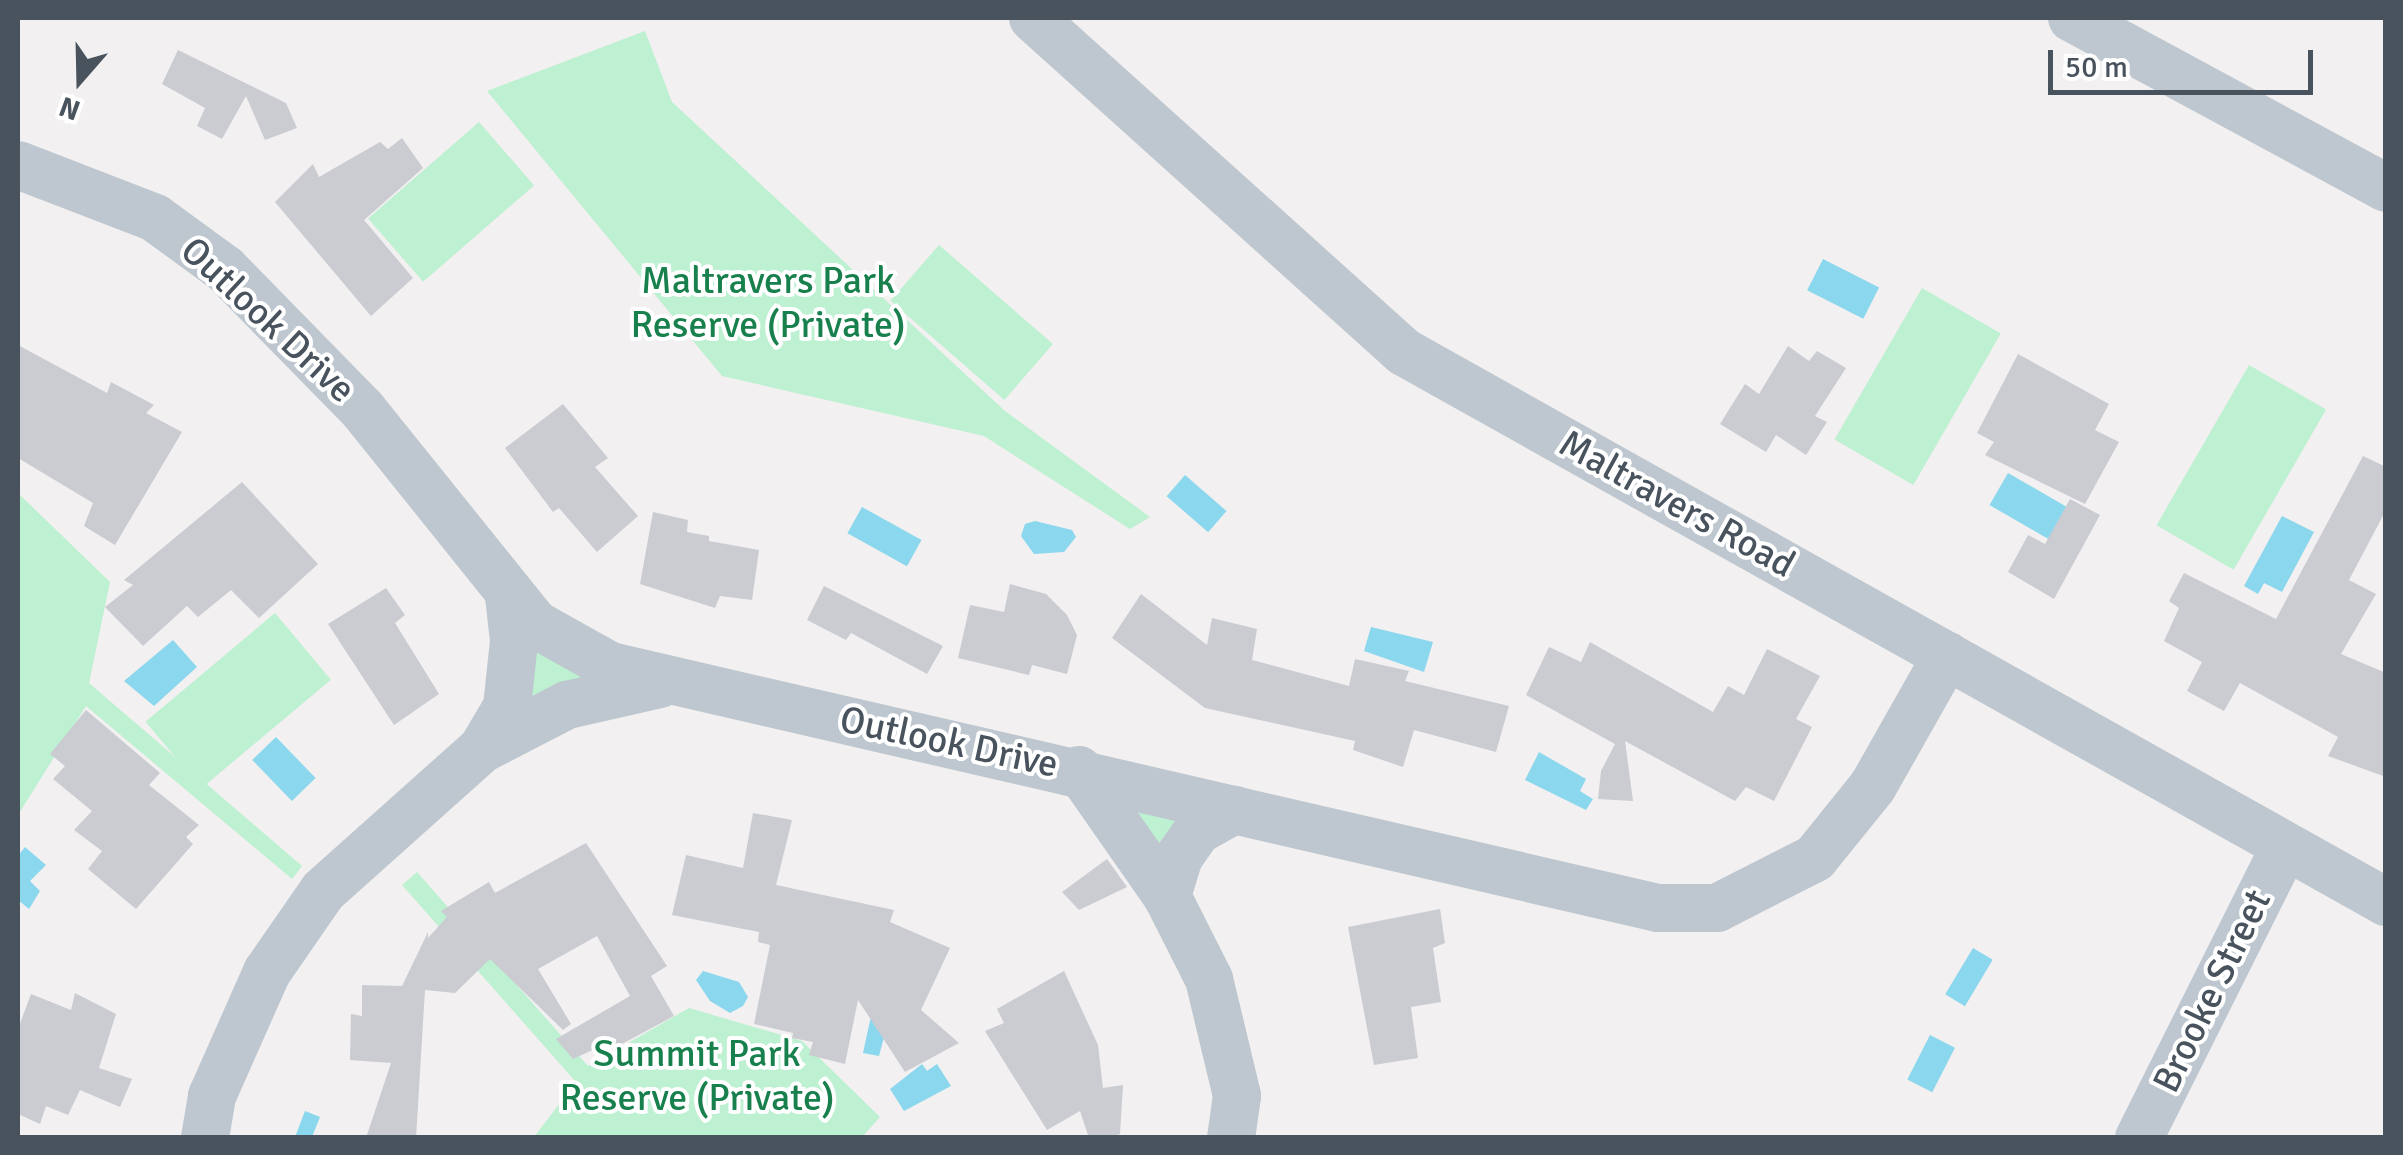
<!DOCTYPE html>
<html>
<head>
<meta charset="utf-8">
<style>
	body { margin:0 }
	#map { position:relative; width:2403px; height:1155px; overflow:hidden; background:#f2f0f0; font-family:Signika,sans-serif }
	div>[style] { position:absolute }
	.green>* { inset:0; background:#bef0d2; transform-origin:0 0 }
	.water>* { inset:0; background:#8bd7ed; transform-origin:0 0 }
	.building>* { inset:0; background:#caccd2 }
	.minor>* { height:48px; margin:-24px; padding:0 24px; transform-origin:24px; border-radius:24px; background:#bec7cf }
	span { translate:-50% -50%; white-space:nowrap; text-align:center; line-height:1.15; -webkit-text-stroke:8px #fff; paint-order:stroke }
	.park-label { font-size:38px; color:#17804d }
	.street-label { font-size:38px; color:#48535e }
	.frame { position:absolute; inset:0; border:20px solid #48535e; pointer-events:none }
	.north { position:absolute; left:30px; top:30px; width:100px; height:100px; -webkit-text-stroke:8px #fff; paint-order:stroke; rotate:200deg; font-size:28px; font-weight:700; line-height:40px; text-align:center; color:#48535e }
	.north::after { content:''; display:block; margin:auto; width:35px; height:45px; background:#48535e; clip-path:polygon(50% 0,100% 100%,50% 72%,0 100%) }
	.scale { position:absolute; left:2048px; top:50px; width:265px; height:45px; box-sizing:border-box; border:5px solid #48535e; border-top:0; padding-left:12px; font-size:30px; line-height:35px; white-space:nowrap; color:#48535e; -webkit-text-stroke:8px #fff; paint-order:stroke }
</style>
</head>
<body>
<div id="map">
	<div class="green">
		<i style="clip-path:polygon(645px 31px,672px 102px,1005px 411px,1150px 517px,1130px 529px,984px 436px,722px 376px,487px 91px)"></i>
		<i style="left:479px;top:122px;width:84px;height:147px;rotate:49deg"></i>
		<i style="left:939px;top:245px;width:151px;height:74px;rotate:41deg"></i>
		<i style="left:1922px;top:288px;width:91px;height:175px;rotate:30deg"></i>
		<i style="left:2249px;top:365px;width:89px;height:185px;rotate:30deg"></i>
		<i style="clip-path:polygon(18px 493px,110px 582px,89px 683px,302px 866px,292px 879px,86px 706px,18px 815px)"></i>
		<i style="left:275px;top:613px;width:87px;height:169px;rotate:50deg"></i>
		<i style="clip-path:polygon(532px 641px,599px 676px,523px 707px)"></i>
		<i style="clip-path:polygon(1122px 794px,1196px 812px,1163px 859px)"></i>
		<i style="clip-path:polygon(417px 872px,588px 1066px,689px 1008px,802px 1041px,880px 1117px,862px 1137px,534px 1137px,576px 1082px,402px 885px)"></i>
	</div>
	<div class="water">
		<i style="left:1823px;top:259px;width:63px;height:35px;rotate:27deg"></i>
		<i style="left:2008px;top:473px;width:69px;height:37px;rotate:30deg"></i>
		<i style="left:1185px;top:475px;width:55px;height:28px;rotate:41deg"></i>
		<i style="left:862px;top:507px;width:68px;height:30px;rotate:29deg"></i>
		<i style="clip-path:polygon(2282px 516px,2314px 532px,2282px 592px,2264px 583px,2258px 594px,2244px 586px)"></i>
		<i style="clip-path:polygon(1035px 521px,1072px 530px,1076px 537px,1064px 552px,1034px 554px,1021px 536px,1025px 524px)"></i>
		<i style="clip-path:polygon(1371px 627px,1433px 642px,1424px 672px,1364px 651px)"></i>
		<i style="clip-path:polygon(173px 640px,197px 667px,154px 706px,124px 681px)"></i>
		<i style="left:276px;top:737px;width:57px;height:33px;rotate:46deg"></i>
		<i style="clip-path:polygon(1539px 752px,1586px 779px,1580px 791px,1593px 799px,1586px 810px,1525px 780px)"></i>
		<i style="clip-path:polygon(25px 847px,46px 865px,30px 881px,40px 891px,29px 909px,18px 900px,18px 856px)"></i>
		<i style="left:1973px;top:948px;width:23px;height:54px;rotate:31deg"></i>
		<i style="clip-path:polygon(881px 970px,900px 976px,879px 1056px,863px 1053px)"></i>
		<i style="clip-path:polygon(703px 971px,739px 982px,748px 997px,743px 1006px,730px 1013px,710px 1001px,696px 980px)"></i>
		<i style="left:1930px;top:1035px;width:28px;height:50px;rotate:27deg"></i>
		<i style="clip-path:polygon(922px 1064px,927px 1071px,937px 1064px,951px 1086px,904px 1111px,890px 1089px)"></i>
		<i style="clip-path:polygon(305px 1111px,320px 1117px,312px 1137px,295px 1137px)"></i>
	</div>
	<div class="building">
		<i style="clip-path:polygon(178px 50px,286px 103px,297px 128px,265px 140px,246px 96px,222px 139px,197px 126px,205px 108px,162px 84px)"></i>
		<i style="clip-path:polygon(402px 138px,423px 168px,364px 220px,413px 278px,371px 316px,275px 202px,313px 164px,319px 177px,380px 142px,388px 149px)"></i>
		<i style="clip-path:polygon(18px 345px,107px 393px,111px 382px,154px 405px,146px 413px,182px 432px,115px 545px,84px 526px,93px 503px,18px 458px)"></i>
		<i style="clip-path:polygon(1788px 346px,1809px 361px,1817px 351px,1846px 368px,1815px 416px,1827px 422px,1806px 455px,1776px 435px,1766px 452px,1720px 424px,1745px 384px,1759px 394px)"></i>
		<i style="clip-path:polygon(2018px 354px,2109px 404px,2095px 430px,2119px 442px,2085px 504px,1985px 455px,1994px 442px,1977px 433px)"></i>
		<i style="clip-path:polygon(563px 404px,608px 458px,595px 467px,638px 516px,597px 552px,559px 508px,553px 512px,505px 448px)"></i>
		<i style="clip-path:polygon(2363px 456px,2386px 467px,2386px 510px,2349px 580px,2376px 594px,2341px 654px,2386px 673px,2386px 777px,2328px 756px,2338px 737px,2240px 683px,2224px 711px,2187px 691px,2202px 662px,2164px 641px,2179px 608px,2169px 601px,2184px 573px,2276px 619px)"></i>
		<i style="clip-path:polygon(242px 482px,318px 564px,259px 618px,231px 590px,198px 617px,187px 606px,143px 646px,105px 607px,133px 585px,124px 580px)"></i>
		<i style="clip-path:polygon(2070px 499px,2100px 515px,2054px 599px,2008px 572px,2028px 535px,2045px 544px)"></i>
		<i style="clip-path:polygon(653px 512px,688px 520px,687px 532px,709px 536px,709px 541px,759px 550px,752px 600px,720px 596px,715px 608px,640px 584px)"></i>
		<i style="clip-path:polygon(1010px 584px,1046px 594px,1067px 615px,1077px 635px,1067px 674px,1032px 665px,1029px 675px,958px 658px,970px 605px,1004px 612px)"></i>
		<i style="clip-path:polygon(824px 586px,943px 646px,927px 674px,851px 633px,846px 640px,807px 620px)"></i>
		<i style="clip-path:polygon(386px 588px,405px 615px,395px 623px,439px 694px,394px 725px,328px 624px)"></i>
		<i style="clip-path:polygon(1141px 594px,1207px 645px,1212px 618px,1257px 629px,1252px 660px,1349px 686px,1355px 659px,1409px 671px,1405px 681px,1509px 706px,1496px 752px,1414px 730px,1403px 767px,1353px 750px,1355px 741px,1205px 708px,1112px 638px)"></i>
		<i style="clip-path:polygon(1590px 642px,1713px 712px,1728px 686px,1744px 695px,1767px 649px,1820px 676px,1796px 719px,1812px 727px,1774px 801px,1746px 787px,1735px 801px,1625px 741px,1633px 801px,1598px 799px,1601px 771px,1615px 744px,1526px 695px,1549px 647px,1581px 662px)"></i>
		<i style="clip-path:polygon(86px 710px,160px 773px,149px 785px,199px 825px,186px 837px,193px 844px,136px 909px,88px 869px,102px 851px,74px 830px,92px 811px,53px 779px,65px 766px,50px 754px)"></i>
		<i style="clip-path:polygon(753px 813px,792px 820px,776px 885px,894px 910px,890px 922px,950px 948px,921px 1010px,959px 1043px,905px 1072px,858px 1000px,845px 1064px,809px 1055px,813px 1042px,792px 1038px,793px 1033px,754px 1024px,770px 945px,758px 942px,759px 932px,672px 915px,686px 855px,743px 868px)"></i>
		<i style="clip-path:polygon(586px 843px,667px 966px,651px 976px,674px 1016px,605px 1053px,601px 1046px,573px 1059px,556px 1039px,630px 996px,597px 936px,538px 969px,571px 1024px,563px 1030px,490px 959px,455px 993px,425px 990px,416px 1138px,366px 1138px,391px 1063px,350px 1060px,351px 1014px,362px 1016px,362px 985px,402px 986px,428px 932px,428px 938px,447px 917px,441px 911px,489px 882px,495px 893px)"></i>
		<i style="clip-path:polygon(1107px 859px,1127px 887px,1079px 910px,1062px 892px)"></i>
		<i style="clip-path:polygon(1440px 909px,1445px 943px,1433px 948px,1441px 1002px,1411px 1007px,1418px 1058px,1374px 1065px,1348px 927px)"></i>
		<i style="clip-path:polygon(1064px 971px,1098px 1045px,1103px 1088px,1123px 1085px,1120px 1134px,1109px 1138px,1089px 1138px,1080px 1111px,1047px 1130px,985px 1031px,1004px 1023px,997px 1009px)"></i>
		<i style="clip-path:polygon(75px 993px,116px 1014px,99px 1068px,132px 1079px,120px 1107px,80px 1090px,68px 1115px,46px 1106px,40px 1124px,18px 1114px,18px 1029px,31px 994px,71px 1010px)"></i>
	</div>
	<div class="minor">
		<i style="left:1033px;top:18px;width:499px;rotate:42deg"></i>
		<i style="left:1404px;top:352px;width:1126px;rotate:29.25deg"></i>
		<i style="left:2072px;top:18px;width:357px;rotate:28.4deg"></i>
		<i style="left:18px;top:165px;width:147px;rotate:21.1deg"></i>
		<i style="left:155px;top:218px;width:87px;rotate:36.1deg"></i>
		<i style="left:225px;top:269px;width:197px;rotate:45.6deg"></i>
		<i style="left:363px;top:410px;width:275px;rotate:51.2deg"></i>
		<i style="left:535px;top:624px;width:86px;rotate:29.2deg"></i>
		<i style="left:610px;top:666px;width:1076px;rotate:13deg"></i>
		<i style="left:1658px;top:908px;width:59px"></i>
		<i style="left:1717px;top:908px;width:110px;rotate:-27deg"></i>
		<i style="left:1815px;top:858px;width:92px;rotate:-51.1deg"></i>
		<i style="left:1873px;top:786px;width:150px;rotate:-60.5deg"></i>
		<i style="left:482px;top:749px;width:49px;rotate:-59.2deg"></i>
		<i style="left:507px;top:707px;width:66px;rotate:-83.9deg"></i>
		<i style="left:514px;top:641px;width:45px;rotate:-96.3deg"></i>
		<i style="left:1079px;top:770px;width:154px;rotate:55.1deg"></i>
		<i style="left:1167px;top:896px;width:93px;rotate:63.2deg"></i>
		<i style="left:1209px;top:979px;width:120px;rotate:76.5deg"></i>
		<i style="left:1237px;top:1096px;width:42px;rotate:98.1deg"></i>
		<i style="left:1167px;top:896px;width:41px;rotate:-72.9deg"></i>
		<i style="left:1179px;top:857px;width:32px;rotate:-55deg"></i>
		<i style="left:1197px;top:831px;width:43px;rotate:-29.6deg"></i>
		<i style="left:205px;top:1138px;width:43px;rotate:-80.5deg"></i>
		<i style="left:212px;top:1096px;width:136px;rotate:-66.1deg"></i>
		<i style="left:267px;top:972px;width:98px;rotate:-55.3deg"></i>
		<i style="left:323px;top:891px;width:213px;rotate:-41.8deg"></i>
		<i style="left:482px;top:749px;width:96px;rotate:-27.4deg"></i>
		<i style="left:567px;top:705px;width:95px;rotate:-12.7deg"></i>
		<i style="left:2139px;top:1138px;width:326px;rotate:-63.4deg"></i>
	</div>
	<div class="park-label">
		<span style="left:768px;top:303px">Maltravers Park<br>Reserve (Private)</span>
		<span style="left:697px;top:1076px">Summit Park<br>Reserve (Private)</span>
	</div>
	<div class="street-label">
		<span style="left:268px;top:320px;rotate:43deg">Outlook Drive</span>
		<span style="left:1677px;top:504px;rotate:29deg">Maltravers Road</span>
		<span style="left:949px;top:742px;rotate:12deg">Outlook Drive</span>
		<span style="left:2212px;top:991px;rotate:-64deg">Brooke Street</span>
	</div>
	<div class="frame"></div>
	<div class="north">N</div>
	<div class="scale">50 m</div>
</div>
</body>
</html>
